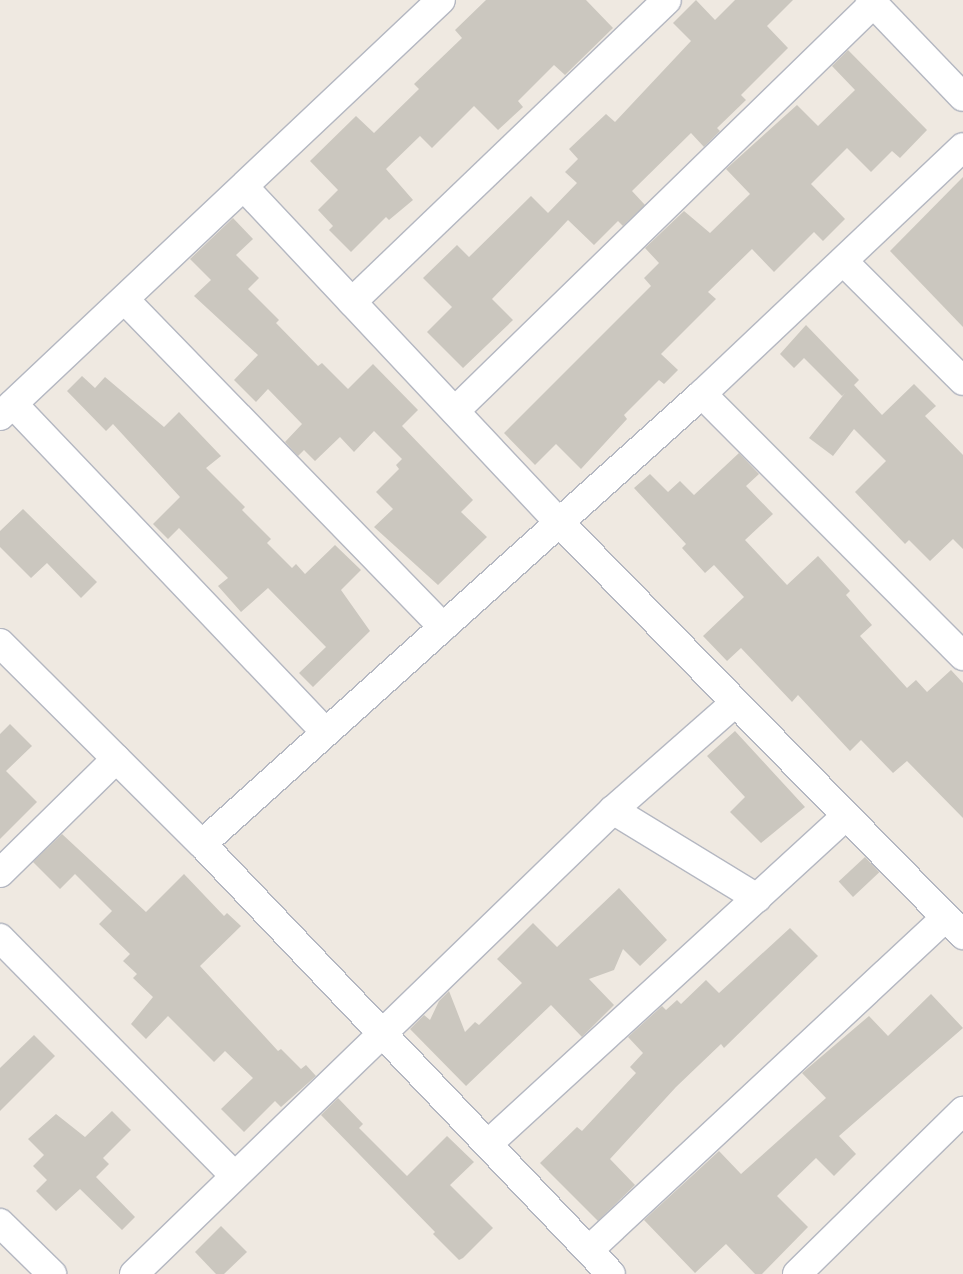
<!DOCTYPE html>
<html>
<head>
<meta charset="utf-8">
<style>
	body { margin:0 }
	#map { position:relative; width:963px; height:1274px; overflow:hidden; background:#efe9e1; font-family:"DM Sans",sans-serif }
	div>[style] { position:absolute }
	.building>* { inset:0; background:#cbc7bf; transform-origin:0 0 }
	.roads { filter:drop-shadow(1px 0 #b4b7c1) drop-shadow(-1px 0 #b4b7c1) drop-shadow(0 1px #b4b7c1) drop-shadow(0 -1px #b4b7c1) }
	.street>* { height:28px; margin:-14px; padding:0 14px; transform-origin:14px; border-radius:14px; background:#fff }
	span { translate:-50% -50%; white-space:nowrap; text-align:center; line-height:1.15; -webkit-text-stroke:4.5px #fff; paint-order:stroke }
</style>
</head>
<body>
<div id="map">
	<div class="building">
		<i style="clip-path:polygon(486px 0,586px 0,613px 28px,565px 75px,554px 65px,518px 101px,523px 107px,498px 130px,474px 106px,432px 148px,420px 136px,386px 169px,413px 200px,389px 220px,386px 217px,351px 252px,329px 230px,333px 226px,318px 210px,338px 190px,310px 161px,356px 116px,374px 133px,419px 89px,414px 84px,462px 38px,455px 30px)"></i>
		<i style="clip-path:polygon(696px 0,715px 20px,735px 0,793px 0,767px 26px,788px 48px,741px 95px,746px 100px,717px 128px,720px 131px,704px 147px,691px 133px,632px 191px,645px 205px,623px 226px,618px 221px,594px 245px,568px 220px,553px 236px,492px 299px,513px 320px,463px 368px,427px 332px,452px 307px,423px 278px,457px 245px,469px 257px,531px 196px,548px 213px,577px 183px,565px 172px,578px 159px,569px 149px,606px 114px,615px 122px,691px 41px,673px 23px)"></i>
		<i style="clip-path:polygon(848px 50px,927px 130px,900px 158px,892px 151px,871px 172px,847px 148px,811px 184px,845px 219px,823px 241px,814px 232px,774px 272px,752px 249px,708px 292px,716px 299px,661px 354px,678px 370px,664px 384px,659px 380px,624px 415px,627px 419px,581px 469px,556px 444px,535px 465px,504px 433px,651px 286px,644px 278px,659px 263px,645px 248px,684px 211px,710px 233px,750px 194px,726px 169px,797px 105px,818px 126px,855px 90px,832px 66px)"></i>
		<i style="clip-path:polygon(963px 177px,963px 327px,890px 251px)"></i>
		<i style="clip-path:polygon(233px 218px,253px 239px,236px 255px,259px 278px,248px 289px,279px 320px,276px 323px,318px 366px,322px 363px,348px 389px,373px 364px,418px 410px,402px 426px,473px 500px,461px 512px,487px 537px,438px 585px,374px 527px,393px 509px,376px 492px,399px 469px,396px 465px,402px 459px,374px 431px,354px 452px,340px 437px,315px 461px,304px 450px,298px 456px,285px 442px,302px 424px,268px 389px,256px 402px,234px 380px,258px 355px,194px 296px,211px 280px,190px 259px)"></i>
		<i style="clip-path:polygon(806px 325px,859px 380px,854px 385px,882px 415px,914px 384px,936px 406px,925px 416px,963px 455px,963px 549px,953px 539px,930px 561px,909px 540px,905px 544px,855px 492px,886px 461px,854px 429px,833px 456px,809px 438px,845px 393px,842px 396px,804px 358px,794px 368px,780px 354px)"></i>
		<i style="clip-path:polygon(82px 376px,95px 388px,105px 377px,164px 427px,179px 412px,221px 456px,206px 468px,245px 507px,242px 510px,271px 539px,267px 543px,292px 568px,296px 564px,305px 574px,335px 545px,361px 570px,341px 590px,370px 631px,313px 687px,299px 673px,326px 647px,268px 588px,241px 612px,218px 586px,228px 578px,179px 528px,168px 539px,153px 524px,180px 497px,113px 424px,106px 431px,67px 391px)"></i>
		<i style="clip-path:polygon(739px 453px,759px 474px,746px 486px,773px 514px,745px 540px,787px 585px,818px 556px,850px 591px,846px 595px,872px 625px,860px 636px,907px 688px,916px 680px,927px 692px,951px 670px,963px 683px,963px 818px,907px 761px,893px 773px,861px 740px,850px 751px,798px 695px,792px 702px,741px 648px,727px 661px,703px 636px,744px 597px,714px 565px,705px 573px,682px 548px,686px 544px,634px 488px,650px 474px,668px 492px,680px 481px,694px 495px)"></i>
		<i style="clip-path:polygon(23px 509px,97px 582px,81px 598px,47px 563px,31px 578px,0 547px,0 531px)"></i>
		<i style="clip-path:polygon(10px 724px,32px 746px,6px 771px,37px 802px,0 839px,0 734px)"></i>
		<i style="clip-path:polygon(735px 731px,805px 807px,761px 843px,730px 812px,745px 797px,707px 756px)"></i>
		<i style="clip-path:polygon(62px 834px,146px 912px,184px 874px,224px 916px,227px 913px,241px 926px,200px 966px,278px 1051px,281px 1049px,301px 1069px,306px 1065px,316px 1076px,281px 1107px,275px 1101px,244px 1132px,221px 1109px,253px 1078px,225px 1051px,214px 1062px,168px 1016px,146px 1039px,131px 1024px,153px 997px,133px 978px,137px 974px,123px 961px,130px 954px,99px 924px,112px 911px,75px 874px,60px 889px,33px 862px)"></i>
		<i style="left:865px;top:857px;width:21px;height:36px;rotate:47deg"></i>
		<i style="clip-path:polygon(619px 888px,667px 940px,640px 966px,623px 949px,614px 970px,589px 979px,614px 1005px,582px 1037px,551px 1005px,466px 1086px,410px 1029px,424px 1015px,430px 1020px,439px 1001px,449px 991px,465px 1032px,475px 1022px,479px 1025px,522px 983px,497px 959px,533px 923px,557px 947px)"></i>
		<i style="clip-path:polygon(790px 928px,818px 956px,724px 1048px,721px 1044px,676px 1087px,610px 1159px,635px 1185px,598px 1221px,540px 1163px,577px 1127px,582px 1131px,636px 1073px,630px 1067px,643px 1053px,628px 1037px,662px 1006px,666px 1010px,677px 1000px,681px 1004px,706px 980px,719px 993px)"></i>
		<i style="clip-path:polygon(931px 994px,963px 1028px,839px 1136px,856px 1154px,834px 1176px,816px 1158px,777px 1196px,808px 1227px,762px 1274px,755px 1274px,726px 1244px,695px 1273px,644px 1220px,719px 1151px,741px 1174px,826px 1098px,802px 1073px,869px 1016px,888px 1036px)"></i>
		<i style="clip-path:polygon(34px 1035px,55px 1056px,0 1111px,0 1068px)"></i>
		<i style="clip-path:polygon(338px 1098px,363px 1124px,359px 1128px,407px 1176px,447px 1136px,474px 1162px,450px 1185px,493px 1228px,463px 1258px,459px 1260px,433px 1234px,435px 1232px,321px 1115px)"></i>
		<i style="clip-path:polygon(112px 1111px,131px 1130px,103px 1158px,109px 1164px,96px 1177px,135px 1217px,122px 1230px,80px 1189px,56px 1211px,36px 1191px,47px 1180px,33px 1166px,44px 1155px,28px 1139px,56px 1114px,85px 1137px)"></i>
		<i style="clip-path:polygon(221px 1226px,247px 1252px,224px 1274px,216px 1274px,195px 1252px)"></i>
	</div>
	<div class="roads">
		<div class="street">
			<i style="left:870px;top:0;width:134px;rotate:46.2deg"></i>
			<i style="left:245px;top:188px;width:458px;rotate:46.8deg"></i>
			<i style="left:559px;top:522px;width:578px;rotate:45.63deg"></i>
			<i style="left:844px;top:262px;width:168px;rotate:45deg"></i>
			<i style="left:125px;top:300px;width:456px;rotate:45.8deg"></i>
			<i style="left:352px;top:302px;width:436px;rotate:-43.8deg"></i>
			<i style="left:702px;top:394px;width:370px;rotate:45.1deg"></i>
			<i style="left:13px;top:404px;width:453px;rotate:46.4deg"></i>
			<i style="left:455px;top:411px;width:583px;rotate:-44.24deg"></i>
			<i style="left:0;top:416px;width:606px;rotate:-43.33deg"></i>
			<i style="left:0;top:643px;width:285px;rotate:44.9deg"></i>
			<i style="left:202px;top:844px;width:593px;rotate:46.43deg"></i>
			<i style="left:613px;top:810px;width:169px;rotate:31.4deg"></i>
			<i style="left:202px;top:844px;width:673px;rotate:-41.99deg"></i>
			<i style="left:702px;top:394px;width:359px;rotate:-43.4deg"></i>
			<i style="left:0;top:873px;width:163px;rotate:-44.5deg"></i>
			<i style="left:0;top:938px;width:334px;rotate:45.4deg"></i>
			<i style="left:488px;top:1144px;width:484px;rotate:-42.5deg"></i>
			<i style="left:0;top:1223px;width:73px;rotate:44.4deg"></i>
			<i style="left:589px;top:1250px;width:487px;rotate:-43deg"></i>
			<i style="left:134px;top:1274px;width:667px;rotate:-44.09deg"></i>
			<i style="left:613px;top:810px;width:162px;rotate:-41.3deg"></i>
			<i style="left:797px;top:1274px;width:233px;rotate:-44.5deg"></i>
		</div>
	</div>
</div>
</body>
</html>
